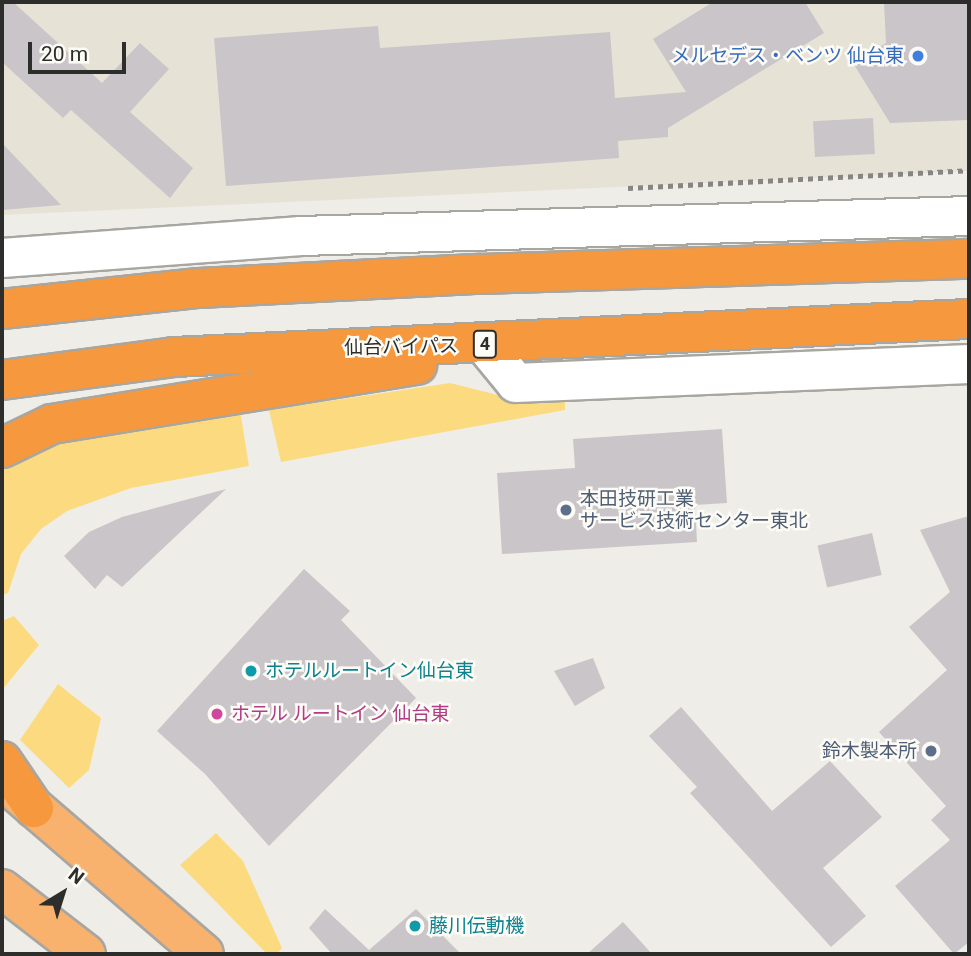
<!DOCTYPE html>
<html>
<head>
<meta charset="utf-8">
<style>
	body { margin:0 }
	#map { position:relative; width:971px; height:956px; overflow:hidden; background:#efede8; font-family:Roboto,"Noto Sans JP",sans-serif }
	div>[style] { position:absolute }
	.built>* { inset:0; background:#e7e2d6 }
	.green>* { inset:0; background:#fcdb80 }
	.building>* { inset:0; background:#cac5c8; transform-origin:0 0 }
	.path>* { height:4.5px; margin-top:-2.25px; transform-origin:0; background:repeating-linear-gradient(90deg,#868582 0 5px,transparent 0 10px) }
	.roads { filter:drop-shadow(2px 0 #a8a6a1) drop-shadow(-2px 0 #a8a6a1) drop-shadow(0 2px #a8a6a1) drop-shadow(0 -2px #a8a6a1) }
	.minor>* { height:38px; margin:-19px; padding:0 19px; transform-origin:19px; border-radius:19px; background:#fff }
	.primary>* { height:38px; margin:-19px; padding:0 19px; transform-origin:19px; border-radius:19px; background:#f8b26e }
	.trunk>* { height:38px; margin:-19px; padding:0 19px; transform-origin:19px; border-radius:19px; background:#f6983e }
	.dots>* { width:19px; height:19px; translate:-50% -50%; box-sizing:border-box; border:4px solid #fdfbf6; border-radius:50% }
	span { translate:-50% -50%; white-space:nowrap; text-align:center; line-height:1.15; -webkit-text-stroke:5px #fdfbf6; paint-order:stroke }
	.shield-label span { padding:2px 5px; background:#fdfbf6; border:2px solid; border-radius:5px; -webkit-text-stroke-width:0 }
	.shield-label { font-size:18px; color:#2d2d2b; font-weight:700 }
	.shop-label { font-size:19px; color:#366cbe }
	.right { translate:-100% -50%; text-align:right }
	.street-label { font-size:19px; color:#2d2d2b }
	.service-label { font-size:19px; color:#4e5e75 }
	.left { translate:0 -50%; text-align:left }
	.culture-label { font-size:19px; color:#0d838f }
	.hotel-label { font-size:19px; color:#b23c85 }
	.frame { position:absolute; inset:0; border:4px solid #2d2d2b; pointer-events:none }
	.north { position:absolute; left:28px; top:858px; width:70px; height:70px; -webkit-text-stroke:5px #fdfbf6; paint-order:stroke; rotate:38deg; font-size:19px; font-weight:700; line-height:28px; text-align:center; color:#2d2d2b }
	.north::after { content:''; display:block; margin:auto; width:24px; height:32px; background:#2d2d2b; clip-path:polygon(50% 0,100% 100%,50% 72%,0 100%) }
	.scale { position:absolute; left:28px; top:42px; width:98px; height:32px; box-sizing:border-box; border:4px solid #2d2d2b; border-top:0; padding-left:9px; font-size:21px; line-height:24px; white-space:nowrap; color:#2d2d2b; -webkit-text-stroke:5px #fdfbf6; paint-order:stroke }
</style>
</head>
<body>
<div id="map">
	<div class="built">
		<i style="clip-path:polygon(2px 2px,969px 2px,969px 171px,2px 215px)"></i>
	</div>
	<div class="green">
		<i style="clip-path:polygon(450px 383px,514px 399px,565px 394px,565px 410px,281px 462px,269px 410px)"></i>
		<i style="clip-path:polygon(240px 410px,249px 466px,131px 488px,67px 511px,41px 529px,21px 554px,8px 593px,2px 595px,2px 470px,62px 442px)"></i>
		<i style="clip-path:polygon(14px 616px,39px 645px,2px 690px,2px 621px)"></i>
		<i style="clip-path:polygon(58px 684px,101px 718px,89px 770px,69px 788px,20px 740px)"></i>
		<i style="clip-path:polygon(216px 833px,243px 861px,282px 948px,277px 954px,267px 954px,180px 865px)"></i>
	</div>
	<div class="building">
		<i style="clip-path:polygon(2px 2px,13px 2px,102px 83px,140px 43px,169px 69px,130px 112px,193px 168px,170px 198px,71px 110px,63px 118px,2px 62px)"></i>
		<i style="clip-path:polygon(713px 2px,805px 2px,824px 33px,668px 128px,668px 137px,618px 141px,619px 158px,226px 186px,214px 38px,378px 26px,380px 48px,610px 32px,615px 98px,686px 92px,653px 39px)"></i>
		<i style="clip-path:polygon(884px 2px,969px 2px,969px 120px,890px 123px,853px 63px,886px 43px)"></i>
		<i style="left:873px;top:118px;width:36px;height:60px;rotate:87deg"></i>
		<i style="clip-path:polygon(2px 143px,61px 205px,2px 210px)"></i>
		<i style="clip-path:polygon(722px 429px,727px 503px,695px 505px,697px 542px,502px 554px,497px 473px,575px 468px,573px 439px)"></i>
		<i style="clip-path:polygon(226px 489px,122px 587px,107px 575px,95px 589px,64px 556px,89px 532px,122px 517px)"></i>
		<i style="clip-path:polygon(969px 516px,969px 942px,954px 954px,895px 886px,950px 840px,931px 820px,946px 806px,879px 732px,947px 670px,909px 627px,950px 592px,920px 530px)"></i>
		<i style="left:872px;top:533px;width:43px;height:56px;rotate:77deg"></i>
		<i style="clip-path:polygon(304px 569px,350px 611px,341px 620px,416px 698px,269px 846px,205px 774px,157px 731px)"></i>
		<i style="clip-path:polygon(593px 658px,605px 688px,575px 706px,554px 671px)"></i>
		<i style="clip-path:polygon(681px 707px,772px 811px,830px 761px,882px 817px,823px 868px,866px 916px,831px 947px,690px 793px,697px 787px,649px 736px)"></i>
		<i style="clip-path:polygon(325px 909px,369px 950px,416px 909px,461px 954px,332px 954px,309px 928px)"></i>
		<i style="clip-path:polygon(623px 922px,652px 954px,587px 954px)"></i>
	</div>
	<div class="path">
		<i style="left:628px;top:188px;width:341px;rotate:-3deg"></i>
	</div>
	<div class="roads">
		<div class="minor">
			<i style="left:2px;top:258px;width:300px;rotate:-4.2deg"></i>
			<i style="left:301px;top:236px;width:668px;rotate:-1.71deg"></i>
			<i style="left:484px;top:344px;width:50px;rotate:50.6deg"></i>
			<i style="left:516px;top:383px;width:453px;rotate:-2.4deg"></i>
		</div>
		<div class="primary">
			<i style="left:9px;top:786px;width:257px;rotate:40.7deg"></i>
			<i style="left:2px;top:889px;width:106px;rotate:37.7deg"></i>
		</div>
		<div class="trunk">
			<i style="left:2px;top:309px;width:198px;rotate:-6.1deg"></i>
			<i style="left:199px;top:288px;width:281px;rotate:-2.9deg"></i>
			<i style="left:480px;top:274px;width:489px;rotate:-1.8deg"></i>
			<i style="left:2px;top:380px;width:174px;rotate:-7.6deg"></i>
			<i style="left:174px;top:357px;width:796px;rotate:-2.74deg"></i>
			<i style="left:2px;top:448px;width:55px;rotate:-25.6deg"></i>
			<i style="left:52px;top:424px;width:370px;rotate:-9.2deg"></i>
			<i style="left:2px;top:761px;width:57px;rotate:55.8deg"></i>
		</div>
	</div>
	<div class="dots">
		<i style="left:918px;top:56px;background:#3f7fe0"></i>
		<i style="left:566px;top:510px;background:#5c6f8a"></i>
		<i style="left:251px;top:671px;background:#0f9aa8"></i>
		<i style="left:217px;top:714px;background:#d1479c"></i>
		<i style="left:931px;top:751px;background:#5c6f8a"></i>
		<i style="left:415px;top:926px;background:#0f9aa8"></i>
	</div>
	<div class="shield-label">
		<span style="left:485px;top:344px">4</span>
	</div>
	<div class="shop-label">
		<span class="right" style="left:904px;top:56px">メルセデス・ベンツ 仙台東</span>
	</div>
	<div class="street-label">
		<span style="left:401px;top:347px;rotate:-1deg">仙台バイパス</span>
	</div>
	<div class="service-label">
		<span class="left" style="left:580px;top:510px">本田技研工業<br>サービス技術センター東北</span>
		<span class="right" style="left:917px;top:751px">鈴木製本所</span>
	</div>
	<div class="culture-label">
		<span class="left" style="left:265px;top:671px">ホテルルートイン仙台東</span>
		<span class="left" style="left:429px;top:926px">藤川伝動機</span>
	</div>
	<div class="hotel-label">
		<span class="left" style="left:231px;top:714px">ホテル ルートイン 仙台東</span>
	</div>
	<div class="frame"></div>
	<div class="north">N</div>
	<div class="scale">20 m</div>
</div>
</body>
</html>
